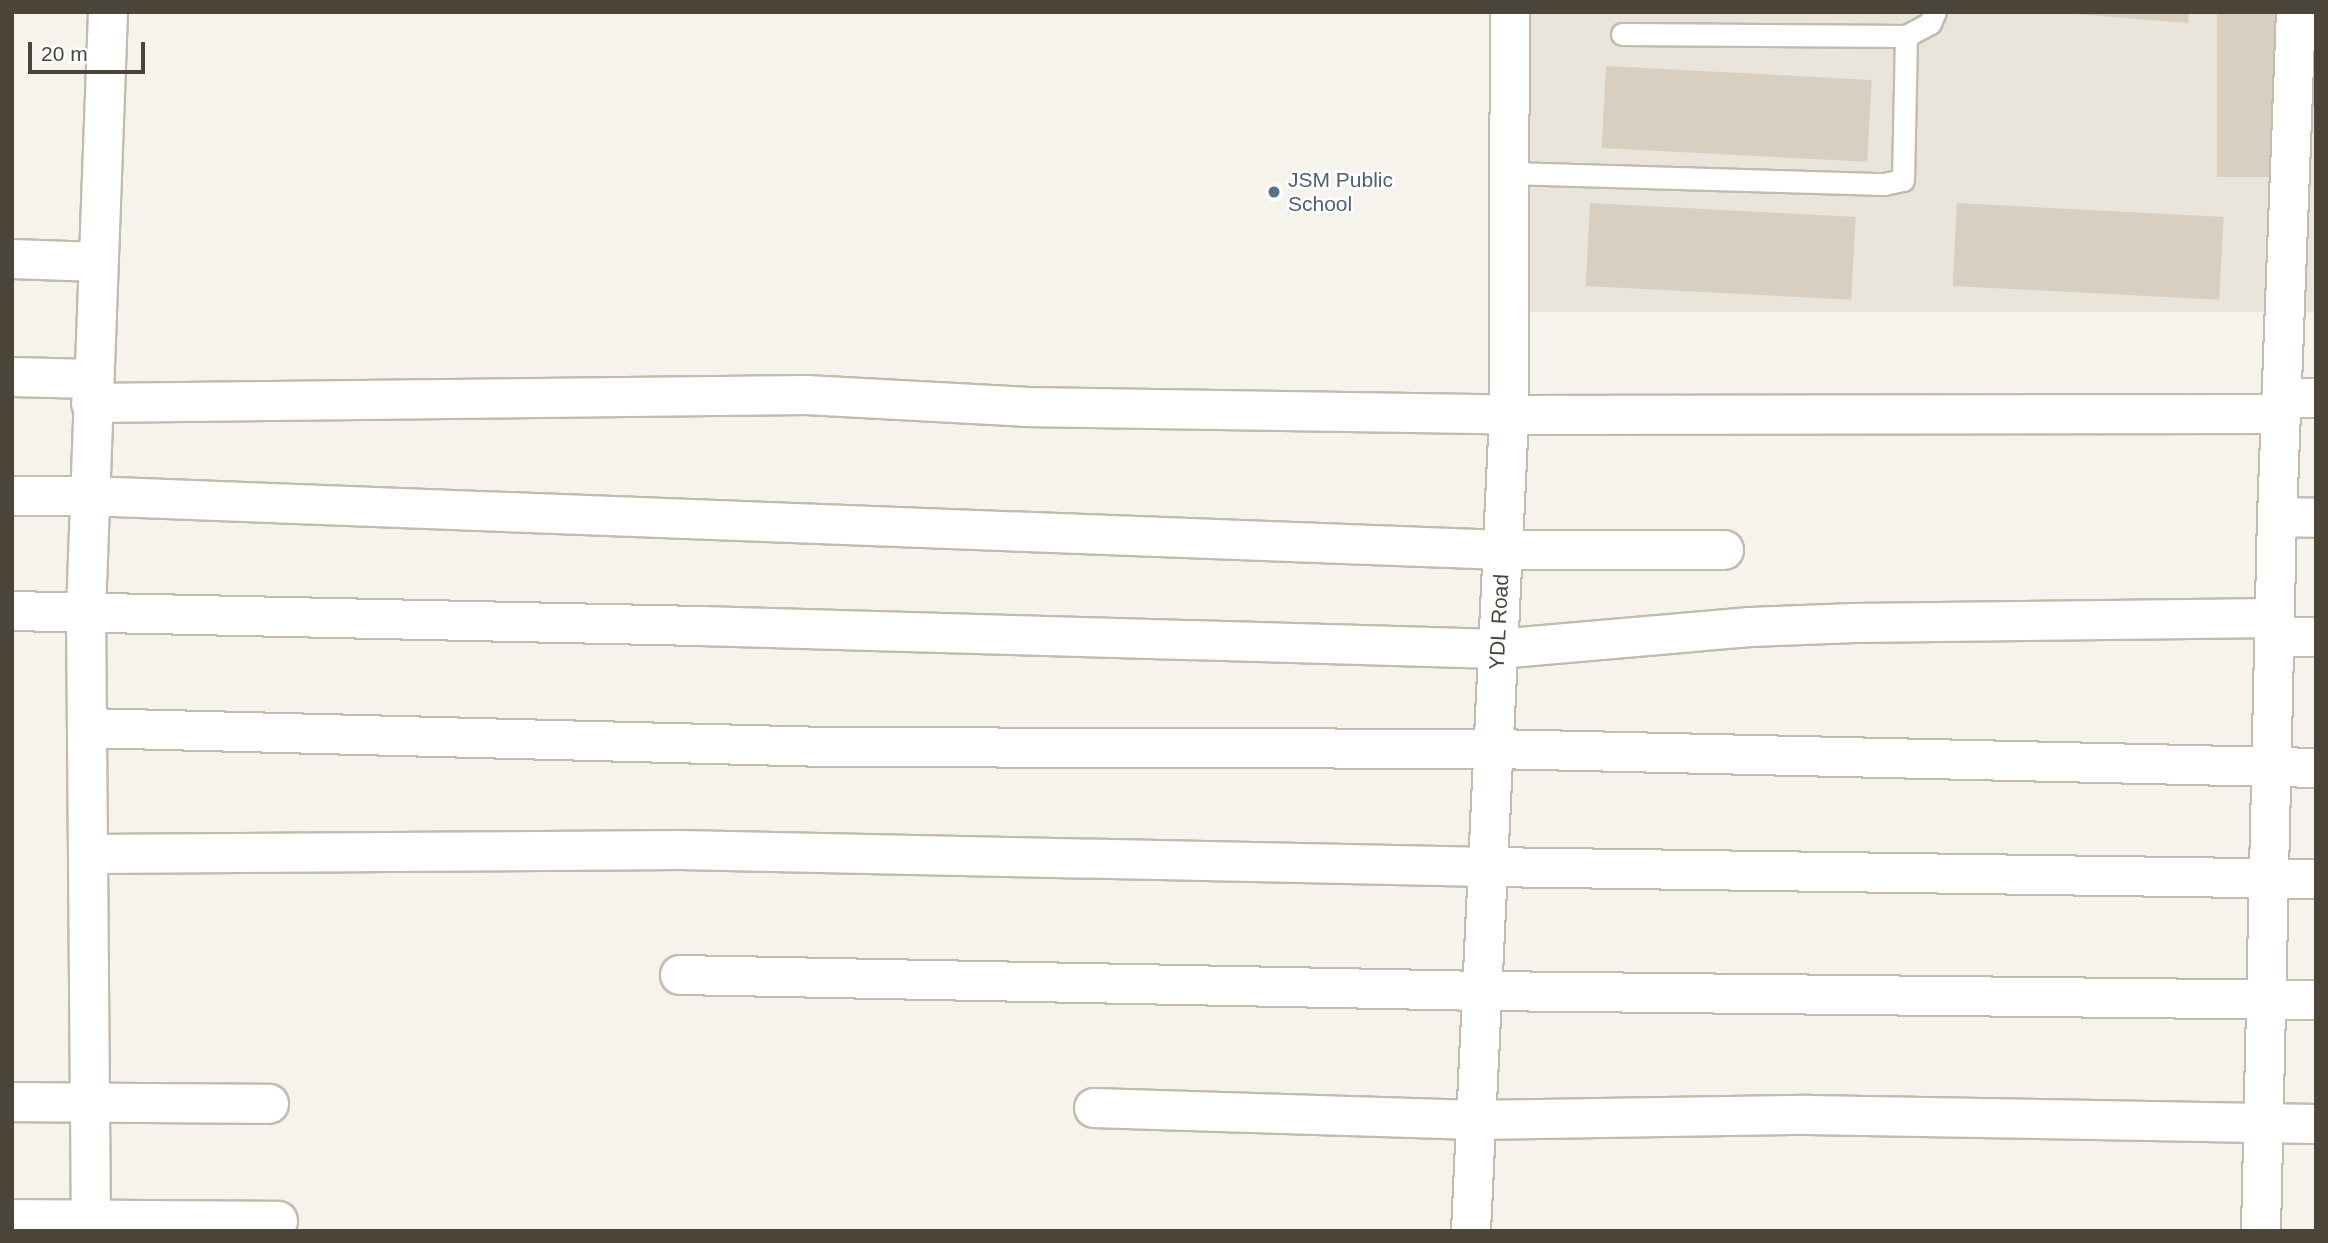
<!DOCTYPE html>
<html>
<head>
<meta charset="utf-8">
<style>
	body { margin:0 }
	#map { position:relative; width:2328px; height:1243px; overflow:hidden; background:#f6f3ec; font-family:Arial,sans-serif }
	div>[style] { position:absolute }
	.residential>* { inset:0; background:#eae5da; transform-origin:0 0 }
	.building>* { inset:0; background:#d8cfc1; transform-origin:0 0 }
	.roads { filter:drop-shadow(2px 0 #c2bbae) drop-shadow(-2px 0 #c2bbae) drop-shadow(0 2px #c2bbae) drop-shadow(0 -2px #c2bbae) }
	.service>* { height:21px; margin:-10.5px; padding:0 10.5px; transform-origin:10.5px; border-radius:10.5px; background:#fff }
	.minor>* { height:38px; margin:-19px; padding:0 19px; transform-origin:19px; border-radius:19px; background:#fff }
	.tertiary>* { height:38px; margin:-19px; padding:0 19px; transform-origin:19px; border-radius:19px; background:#fff }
	.dots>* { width:19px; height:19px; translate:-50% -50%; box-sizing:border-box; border:4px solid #fff; border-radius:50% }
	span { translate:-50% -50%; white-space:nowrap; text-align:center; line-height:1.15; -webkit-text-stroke:5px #fff; paint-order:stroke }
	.service-label { font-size:21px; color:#4e5e75 }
	.left { translate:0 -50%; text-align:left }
	.street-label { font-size:21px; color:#4b4439 }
	.frame { position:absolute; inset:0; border:14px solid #4b4439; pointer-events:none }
	.scale { position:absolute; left:28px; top:42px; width:117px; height:32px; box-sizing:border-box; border:4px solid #4b4439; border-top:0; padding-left:9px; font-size:21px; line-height:24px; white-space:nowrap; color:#4b4439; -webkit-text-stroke:5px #fff; paint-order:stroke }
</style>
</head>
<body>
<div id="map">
	<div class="residential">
		<i style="left:1527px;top:12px;width:789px;height:300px"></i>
	</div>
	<div class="building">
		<i style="clip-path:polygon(2053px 12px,2189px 12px,2188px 23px)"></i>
		<i style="left:2217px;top:12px;width:64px;height:165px"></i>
		<i style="left:1606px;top:66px;width:266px;height:82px;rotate:3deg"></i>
		<i style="left:1590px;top:203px;width:266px;height:83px;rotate:3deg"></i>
		<i style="left:1957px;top:203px;width:267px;height:83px;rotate:3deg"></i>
	</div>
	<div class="roads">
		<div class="service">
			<i style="left:1622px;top:34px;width:284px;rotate:0.4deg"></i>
			<i style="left:1906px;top:36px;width:27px;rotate:-28deg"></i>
			<i style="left:1930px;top:23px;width:12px;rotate:-66deg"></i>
			<i style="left:1509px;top:173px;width:375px;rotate:1.7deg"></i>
			<i style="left:1884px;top:184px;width:19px;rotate:-12deg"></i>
			<i style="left:1903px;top:180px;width:144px;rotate:-88.8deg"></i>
		</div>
		<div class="minor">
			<i style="left:12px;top:259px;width:86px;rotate:2deg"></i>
			<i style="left:12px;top:377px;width:80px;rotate:1.4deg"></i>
			<i style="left:2281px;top:398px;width:35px"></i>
			<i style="left:91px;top:403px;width:715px;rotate:-0.64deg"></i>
			<i style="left:806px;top:395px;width:219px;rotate:3.1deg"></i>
			<i style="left:1025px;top:407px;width:484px;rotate:0.9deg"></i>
			<i style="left:1509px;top:415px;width:772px;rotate:-0.07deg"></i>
			<i style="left:12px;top:496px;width:76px"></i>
			<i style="left:88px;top:496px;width:1416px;rotate:2.19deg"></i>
			<i style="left:1503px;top:550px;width:221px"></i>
			<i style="left:2277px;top:517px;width:39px;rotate:1deg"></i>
			<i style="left:12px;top:611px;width:689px;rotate:1.25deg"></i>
			<i style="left:701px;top:626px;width:797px;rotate:1.65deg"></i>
			<i style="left:1498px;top:649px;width:253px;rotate:-5deg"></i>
			<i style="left:1750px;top:627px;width:105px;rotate:-2.2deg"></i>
			<i style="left:1855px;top:623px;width:419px;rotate:-0.7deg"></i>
			<i style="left:2274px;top:637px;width:42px"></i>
			<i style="left:87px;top:728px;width:740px;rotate:1.47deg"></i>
			<i style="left:827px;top:747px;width:667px;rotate:0.17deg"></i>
			<i style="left:1494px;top:749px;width:822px;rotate:1.32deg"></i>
			<i style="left:88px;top:854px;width:592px;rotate:-0.39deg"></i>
			<i style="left:680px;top:850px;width:808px;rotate:1.21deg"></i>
			<i style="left:1488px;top:867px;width:828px;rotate:0.83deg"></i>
			<i style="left:680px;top:975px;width:802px;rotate:1.14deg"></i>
			<i style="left:1482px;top:991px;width:834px;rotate:0.62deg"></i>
			<i style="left:12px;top:1102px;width:257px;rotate:0.4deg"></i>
			<i style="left:1094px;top:1108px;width:382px;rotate:1.8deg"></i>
			<i style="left:1476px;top:1120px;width:332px;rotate:-0.9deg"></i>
			<i style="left:1808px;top:1115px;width:508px;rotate:1.01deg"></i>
			<i style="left:12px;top:1219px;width:266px;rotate:0.4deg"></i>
			<i style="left:91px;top:1231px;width:619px;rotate:-90.46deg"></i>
			<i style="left:86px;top:612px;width:600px;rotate:-87.9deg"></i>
			<i style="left:2261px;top:1231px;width:714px;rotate:-88.72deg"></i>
			<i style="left:2277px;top:517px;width:505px;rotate:-87.85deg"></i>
		</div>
		<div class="tertiary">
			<i style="left:1471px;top:1231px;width:817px;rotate:-87.33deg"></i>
			<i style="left:1509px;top:415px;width:403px;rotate:-89.9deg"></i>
		</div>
	</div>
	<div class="dots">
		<i style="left:1274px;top:192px;background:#5c6f8a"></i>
	</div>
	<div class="service-label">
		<span class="left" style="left:1288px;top:192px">JSM Public<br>School</span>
	</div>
	<div class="street-label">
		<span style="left:1499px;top:622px;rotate:-87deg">YDL Road</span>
	</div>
	<div class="frame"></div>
	<div class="scale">20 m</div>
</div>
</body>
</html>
